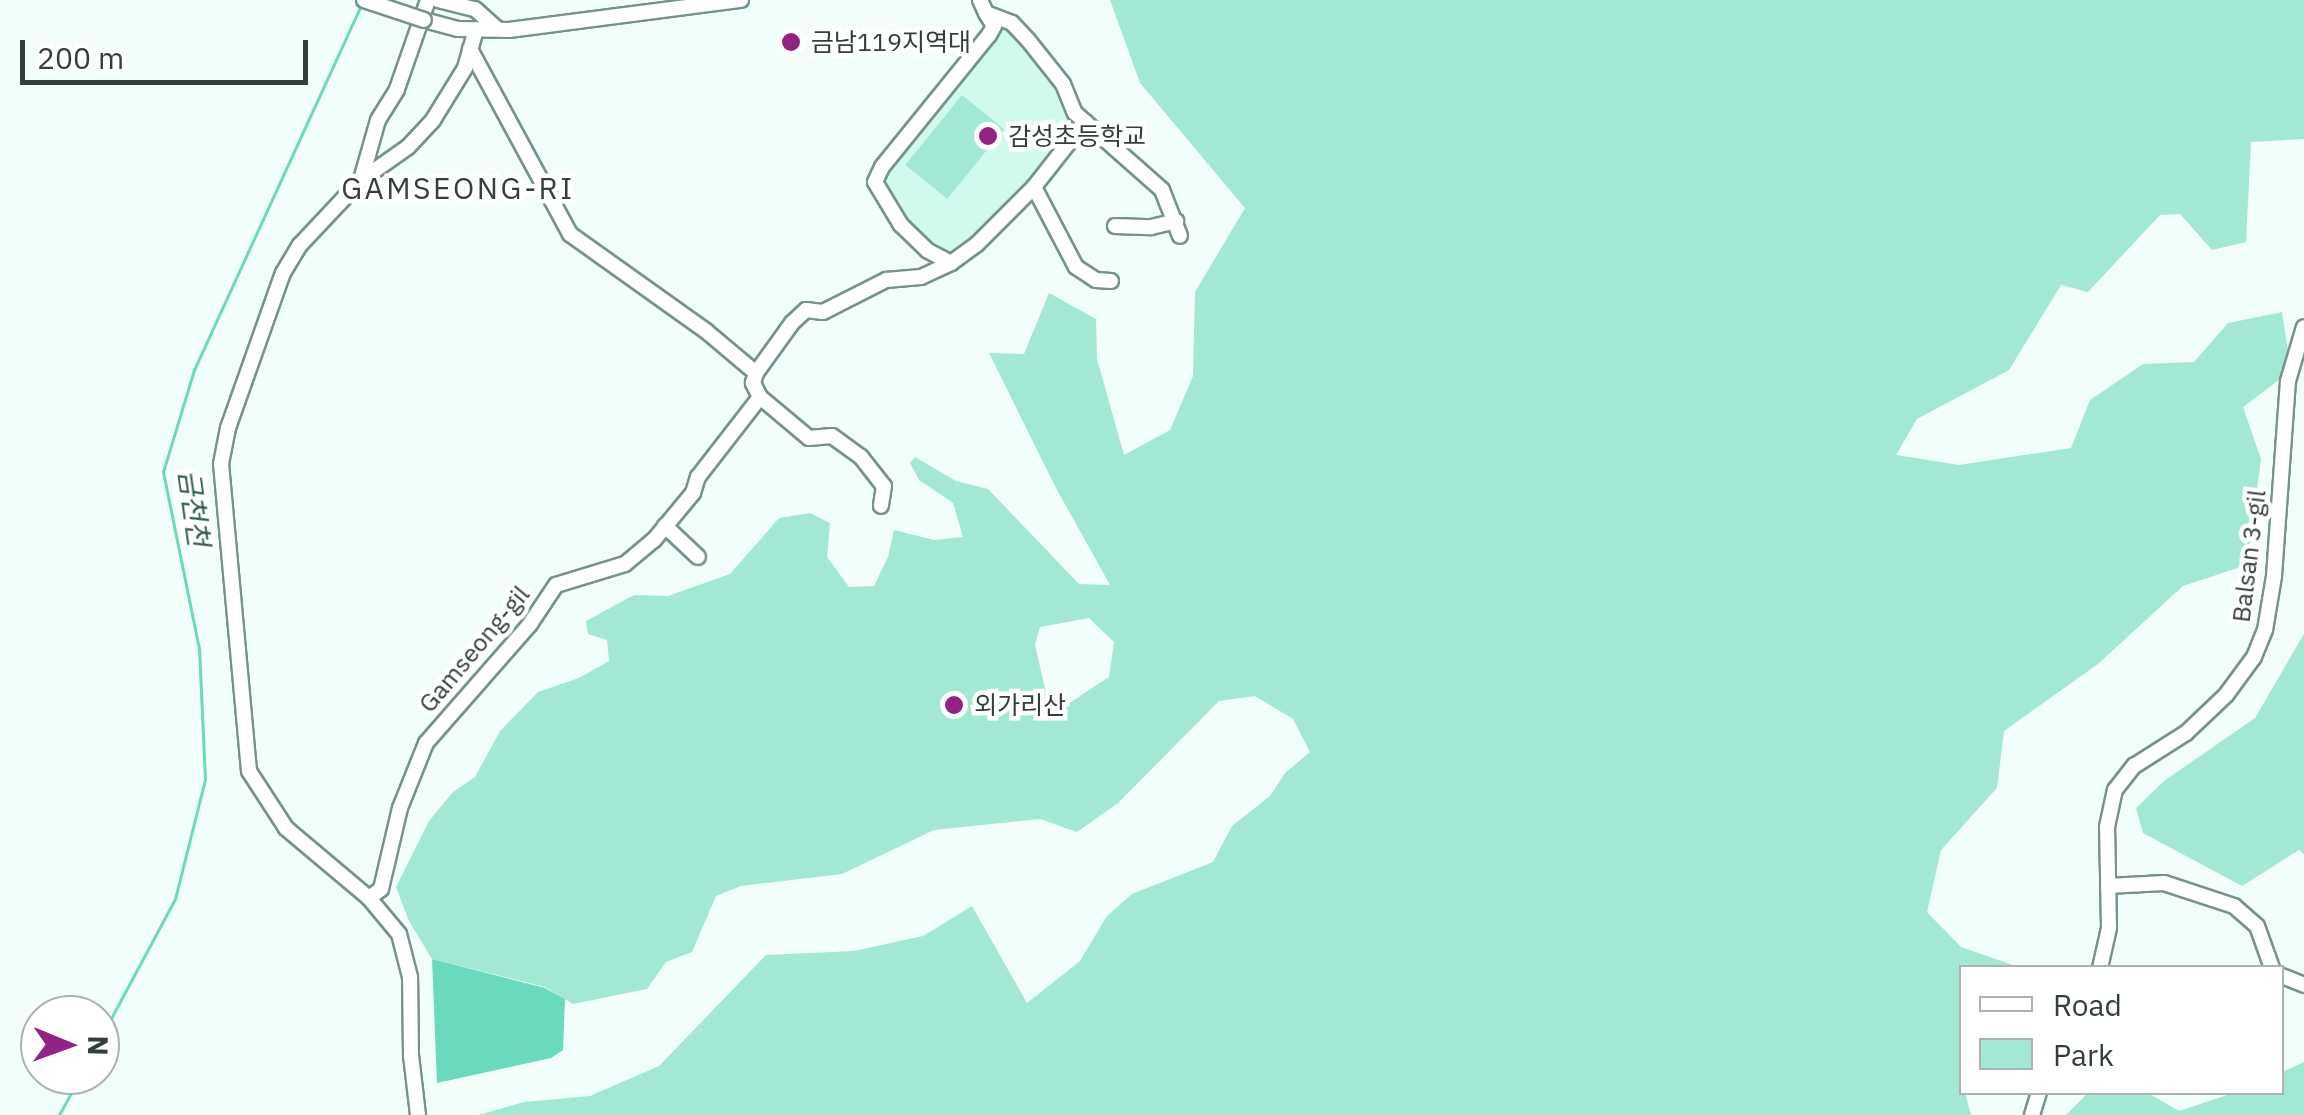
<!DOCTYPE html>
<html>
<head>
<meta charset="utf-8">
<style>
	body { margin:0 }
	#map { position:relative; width:2304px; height:1115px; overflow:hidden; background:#f2fefa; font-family:"IBM Plex Sans","Noto Sans KR",sans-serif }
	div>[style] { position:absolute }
	.built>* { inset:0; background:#d1faee }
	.green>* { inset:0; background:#a3e8d4; transform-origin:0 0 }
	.water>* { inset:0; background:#6adabe }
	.stream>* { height:2.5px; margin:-1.25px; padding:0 1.25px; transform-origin:1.25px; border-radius:1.25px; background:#6adabe }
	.roads { filter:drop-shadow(2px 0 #76938a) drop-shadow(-2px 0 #76938a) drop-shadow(0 2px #76938a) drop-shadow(0 -2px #76938a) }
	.minor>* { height:14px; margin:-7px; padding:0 7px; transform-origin:7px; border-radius:7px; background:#fff }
	.bridges { filter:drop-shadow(2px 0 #76938a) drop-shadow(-2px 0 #76938a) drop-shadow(0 2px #76938a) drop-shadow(0 -2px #76938a) }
	.minor-bridge>* { height:14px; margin:-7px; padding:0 7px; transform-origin:7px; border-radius:7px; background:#fff }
	.dots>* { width:28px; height:28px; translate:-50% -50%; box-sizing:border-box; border:5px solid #fff; border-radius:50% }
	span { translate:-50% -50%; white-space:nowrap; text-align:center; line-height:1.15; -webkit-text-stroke:9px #fff; paint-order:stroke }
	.poi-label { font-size:25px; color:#333f3c }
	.left { translate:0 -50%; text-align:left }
	.street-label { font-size:25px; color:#333f3c }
	.water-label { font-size:28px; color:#2d5c50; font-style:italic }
	.quarter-label { font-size:30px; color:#333f3c; letter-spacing:2.5px }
	.legend { position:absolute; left:1959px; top:965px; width:325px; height:130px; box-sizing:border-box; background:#fff; border:2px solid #adb2b1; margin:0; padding:12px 18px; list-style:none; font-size:30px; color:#333f3c }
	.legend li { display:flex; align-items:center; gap:20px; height:50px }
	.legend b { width:50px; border:2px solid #adb2b1 }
	.north { position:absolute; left:20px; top:995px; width:100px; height:100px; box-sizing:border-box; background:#fff; border:2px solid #adb2b1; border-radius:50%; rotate:91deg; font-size:28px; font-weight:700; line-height:40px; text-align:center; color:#333f3c }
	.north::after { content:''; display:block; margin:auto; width:35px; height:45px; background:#922384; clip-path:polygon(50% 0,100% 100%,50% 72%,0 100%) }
	.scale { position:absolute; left:20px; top:40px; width:288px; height:45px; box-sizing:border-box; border:5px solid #333f3c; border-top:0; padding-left:12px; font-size:30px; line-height:35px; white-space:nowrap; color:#333f3c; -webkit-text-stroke:8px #fff; paint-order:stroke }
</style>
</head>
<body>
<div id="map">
	<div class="built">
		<i style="clip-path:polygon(1004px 21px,1058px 84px,1072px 124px,1031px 182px,951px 260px,918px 236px,889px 201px,881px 177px,989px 38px,1001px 33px,998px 23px)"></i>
	</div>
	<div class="green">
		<i style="clip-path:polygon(evenodd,1110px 0,2304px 0,2304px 139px,2251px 142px,2246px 242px,2212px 250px,2180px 214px,2160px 215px,2088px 292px,2061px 285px,2009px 370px,1917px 419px,1896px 455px,1959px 465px,2071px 448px,2090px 400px,2143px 364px,2194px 362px,2228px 323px,2282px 312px,2291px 371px,2243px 407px,2261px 459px,2247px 565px,2183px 586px,2098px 664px,2004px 731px,1997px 788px,1941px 850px,1927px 912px,1961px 947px,2019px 967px,1962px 968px,1962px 1092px,1965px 1093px,1971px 1115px,478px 1115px,524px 1102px,590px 1096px,659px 1066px,766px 955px,854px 951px,923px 936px,972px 906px,1027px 1003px,1080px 961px,1107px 916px,1132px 894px,1213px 862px,1232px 826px,1270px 796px,1285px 773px,1310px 752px,1293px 719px,1255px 696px,1219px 701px,1118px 803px,1077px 832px,1040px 819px,934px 830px,842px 874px,741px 886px,716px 896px,692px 952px,666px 962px,647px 989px,573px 1004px,545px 987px,432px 959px,409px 921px,396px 887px,429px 821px,453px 792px,475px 777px,500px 731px,538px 692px,579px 678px,609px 661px,607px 640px,588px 634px,586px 621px,634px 595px,668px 596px,730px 574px,779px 518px,810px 513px,830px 523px,827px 557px,849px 587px,874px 586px,888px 557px,894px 530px,934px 540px,963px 537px,953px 503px,919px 480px,910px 463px,915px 457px,956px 481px,988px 489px,1079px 584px,1110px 585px,1056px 488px,989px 353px,1024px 354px,1049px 293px,1096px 319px,1097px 359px,1124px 455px,1170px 430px,1193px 376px,1195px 292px,1245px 208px,1140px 83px,1110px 0,1089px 618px,1114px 642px,1109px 677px,1060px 709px,1047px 697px,1035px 645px,1040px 627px,1089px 618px)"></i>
		<i style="left:962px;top:95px;width:54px;height:90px;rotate:39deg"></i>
		<i style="clip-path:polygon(2304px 634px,2304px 854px,2299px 850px,2242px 886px,2143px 833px,2136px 808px,2164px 781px,2255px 718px)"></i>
		<i style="clip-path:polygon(2304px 1062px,2304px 1115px,2066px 1115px,2088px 1093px,2148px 1093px,2179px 1111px,2233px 1093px,2282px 1092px,2282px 1072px)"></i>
	</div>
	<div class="water">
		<i style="clip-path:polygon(432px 959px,545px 988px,565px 999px,563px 1050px,551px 1058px,437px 1083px)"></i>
	</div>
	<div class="stream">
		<i style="left:100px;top:1039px;width:159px;rotate:-61.8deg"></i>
		<i style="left:175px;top:899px;width:123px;rotate:-75.9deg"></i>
		<i style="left:205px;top:780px;width:131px;rotate:-92.6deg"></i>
		<i style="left:199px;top:649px;width:181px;rotate:-101.5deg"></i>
		<i style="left:163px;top:472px;width:107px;rotate:-73.1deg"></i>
		<i style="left:194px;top:370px;width:404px;rotate:-65.4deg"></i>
		<i style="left:59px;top:1115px;width:46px;rotate:-61.2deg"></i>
	</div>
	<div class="roads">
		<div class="minor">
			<i style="left:438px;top:0;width:38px;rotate:14deg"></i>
			<i style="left:475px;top:9px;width:30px;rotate:42deg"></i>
			<i style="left:980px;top:0;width:14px;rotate:65deg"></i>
			<i style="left:986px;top:13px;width:28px;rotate:21deg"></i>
			<i style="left:1012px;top:23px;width:23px;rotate:47deg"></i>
			<i style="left:1028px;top:40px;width:56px;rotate:51.5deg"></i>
			<i style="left:1063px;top:84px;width:31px;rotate:68deg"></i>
			<i style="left:1075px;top:113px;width:116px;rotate:41.5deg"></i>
			<i style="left:1162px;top:190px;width:49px;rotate:68.6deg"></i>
			<i style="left:424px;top:20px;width:35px;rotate:15deg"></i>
			<i style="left:458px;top:29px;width:51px;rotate:1.1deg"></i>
			<i style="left:509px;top:30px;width:234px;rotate:-7.4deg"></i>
			<i style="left:470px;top:49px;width:210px;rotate:61.6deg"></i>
			<i style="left:570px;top:234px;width:167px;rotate:35.5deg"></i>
			<i style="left:706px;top:331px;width:65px;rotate:40deg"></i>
			<i style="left:361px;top:180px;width:62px;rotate:-74.2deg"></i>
			<i style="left:378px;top:120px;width:36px;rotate:-58deg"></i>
			<i style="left:397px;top:89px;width:94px;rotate:-70.8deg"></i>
			<i style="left:1034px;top:187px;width:90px;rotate:62.3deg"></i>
			<i style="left:1076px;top:267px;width:24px;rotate:33deg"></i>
			<i style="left:1096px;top:280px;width:15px;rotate:4deg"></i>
			<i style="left:1115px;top:226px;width:36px;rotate:2deg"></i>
			<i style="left:1151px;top:227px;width:26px;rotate:-13deg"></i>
			<i style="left:951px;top:263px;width:27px;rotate:-152deg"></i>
			<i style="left:927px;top:250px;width:36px;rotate:-136deg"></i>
			<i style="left:901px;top:225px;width:50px;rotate:-121.2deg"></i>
			<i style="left:875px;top:182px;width:17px;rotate:-65deg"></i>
			<i style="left:882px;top:167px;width:170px;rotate:-51deg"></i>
			<i style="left:989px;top:35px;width:10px;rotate:-61deg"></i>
			<i style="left:994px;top:26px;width:15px;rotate:-122deg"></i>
			<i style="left:760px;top:397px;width:64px;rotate:39.9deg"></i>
			<i style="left:809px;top:438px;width:23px;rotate:-5deg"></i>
			<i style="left:832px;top:436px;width:36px;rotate:36deg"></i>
			<i style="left:861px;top:457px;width:37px;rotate:52deg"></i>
			<i style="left:884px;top:486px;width:20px;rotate:99deg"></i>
			<i style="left:665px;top:526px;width:45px;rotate:43.2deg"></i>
			<i style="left:2108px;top:886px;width:56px;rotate:-3.1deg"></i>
			<i style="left:2164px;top:883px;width:74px;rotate:18.2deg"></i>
			<i style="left:2234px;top:906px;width:30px;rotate:41deg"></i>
			<i style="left:2257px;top:926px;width:45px;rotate:70.3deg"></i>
			<i style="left:369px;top:898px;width:15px;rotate:-37deg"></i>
			<i style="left:381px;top:889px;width:83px;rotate:-76.8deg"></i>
			<i style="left:400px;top:808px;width:70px;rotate:-68.2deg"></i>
			<i style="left:426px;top:743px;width:158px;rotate:-48.8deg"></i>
			<i style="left:530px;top:624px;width:47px;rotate:-56.3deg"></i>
			<i style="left:556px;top:585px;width:72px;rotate:-16.9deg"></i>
			<i style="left:625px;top:564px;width:38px;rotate:-40deg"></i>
			<i style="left:654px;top:540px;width:61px;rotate:-50.3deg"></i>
			<i style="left:693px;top:493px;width:17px;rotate:-73deg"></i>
			<i style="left:698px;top:477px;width:101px;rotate:-52.2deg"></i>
			<i style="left:760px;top:397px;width:16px;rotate:-117deg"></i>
			<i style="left:753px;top:383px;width:10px;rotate:-73deg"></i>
			<i style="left:756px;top:373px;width:62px;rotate:-54.2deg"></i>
			<i style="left:792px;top:323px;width:19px;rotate:-43deg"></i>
			<i style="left:806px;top:310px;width:17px;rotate:7deg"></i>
			<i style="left:823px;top:312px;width:71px;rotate:-26.9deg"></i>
			<i style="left:886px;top:280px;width:35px;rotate:-5deg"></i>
			<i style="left:921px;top:277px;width:33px;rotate:-25deg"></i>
			<i style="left:951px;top:263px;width:32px;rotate:-36deg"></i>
			<i style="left:977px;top:244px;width:81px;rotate:-45deg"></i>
			<i style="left:1034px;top:187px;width:83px;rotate:-51.9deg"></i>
			<i style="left:2100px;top:968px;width:41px;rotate:-77.3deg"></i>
			<i style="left:2109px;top:928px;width:101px;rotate:-91.1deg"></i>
			<i style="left:2107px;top:827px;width:38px;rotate:-78deg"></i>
			<i style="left:2115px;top:790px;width:31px;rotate:-52deg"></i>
			<i style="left:2134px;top:766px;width:62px;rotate:-32.4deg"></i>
			<i style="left:2186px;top:733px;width:55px;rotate:-43.5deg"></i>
			<i style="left:2226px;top:695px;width:47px;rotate:-53.6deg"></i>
			<i style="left:2254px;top:657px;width:29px;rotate:-68deg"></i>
			<i style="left:2265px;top:630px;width:55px;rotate:-80.5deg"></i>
			<i style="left:2274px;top:576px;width:196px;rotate:-85.9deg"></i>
			<i style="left:2288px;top:381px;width:56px;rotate:-73.5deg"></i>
			<i style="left:2282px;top:976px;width:24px;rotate:22deg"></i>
			<i style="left:418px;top:1115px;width:60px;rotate:-96.7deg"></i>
			<i style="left:411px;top:1055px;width:78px;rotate:-90.7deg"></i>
			<i style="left:410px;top:977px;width:44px;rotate:-104.3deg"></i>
			<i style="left:399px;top:934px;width:47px;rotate:-129.8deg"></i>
			<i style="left:369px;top:898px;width:109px;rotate:-139.9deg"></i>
			<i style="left:286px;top:828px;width:68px;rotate:-123deg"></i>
			<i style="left:249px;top:771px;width:308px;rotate:-95.2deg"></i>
			<i style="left:221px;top:464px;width:37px;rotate:-79deg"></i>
			<i style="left:228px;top:428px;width:164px;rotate:-70.5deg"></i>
			<i style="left:283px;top:273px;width:33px;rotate:-59deg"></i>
			<i style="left:300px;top:245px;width:89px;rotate:-46.8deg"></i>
			<i style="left:361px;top:180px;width:57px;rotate:-35.1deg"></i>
			<i style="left:408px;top:147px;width:37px;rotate:-47deg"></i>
			<i style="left:433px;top:120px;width:61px;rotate:-58.4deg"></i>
			<i style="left:465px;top:68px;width:40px;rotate:-74deg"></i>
			<i style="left:2032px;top:1115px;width:24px;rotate:-73deg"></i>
		</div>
	</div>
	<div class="bridges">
		<div class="minor-bridge">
			<i style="left:364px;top:0;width:63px;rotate:18.4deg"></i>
		</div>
	</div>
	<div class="dots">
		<i style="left:791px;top:42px;background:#922384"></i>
		<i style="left:988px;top:136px;background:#922384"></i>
		<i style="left:954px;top:705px;background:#922384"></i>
	</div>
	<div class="poi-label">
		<span class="left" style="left:811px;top:42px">금남119지역대</span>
		<span class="left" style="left:1008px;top:136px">감성초등학교</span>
		<span class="left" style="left:974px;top:705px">외가리산</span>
	</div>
	<div class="street-label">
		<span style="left:2249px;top:556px;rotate:-83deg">Balsan 3-gil</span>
		<span style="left:474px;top:649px;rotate:-50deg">Gamseong-gil</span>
	</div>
	<div class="water-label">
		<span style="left:194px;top:508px;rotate:82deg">금천천</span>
	</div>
	<div class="quarter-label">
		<span style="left:458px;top:188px">GAMSEONG-RI</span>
	</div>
	<ul class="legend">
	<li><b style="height:12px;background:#fff"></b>Road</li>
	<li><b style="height:28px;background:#a3e8d4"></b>Park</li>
	</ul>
	<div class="north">N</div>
	<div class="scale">200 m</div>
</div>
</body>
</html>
